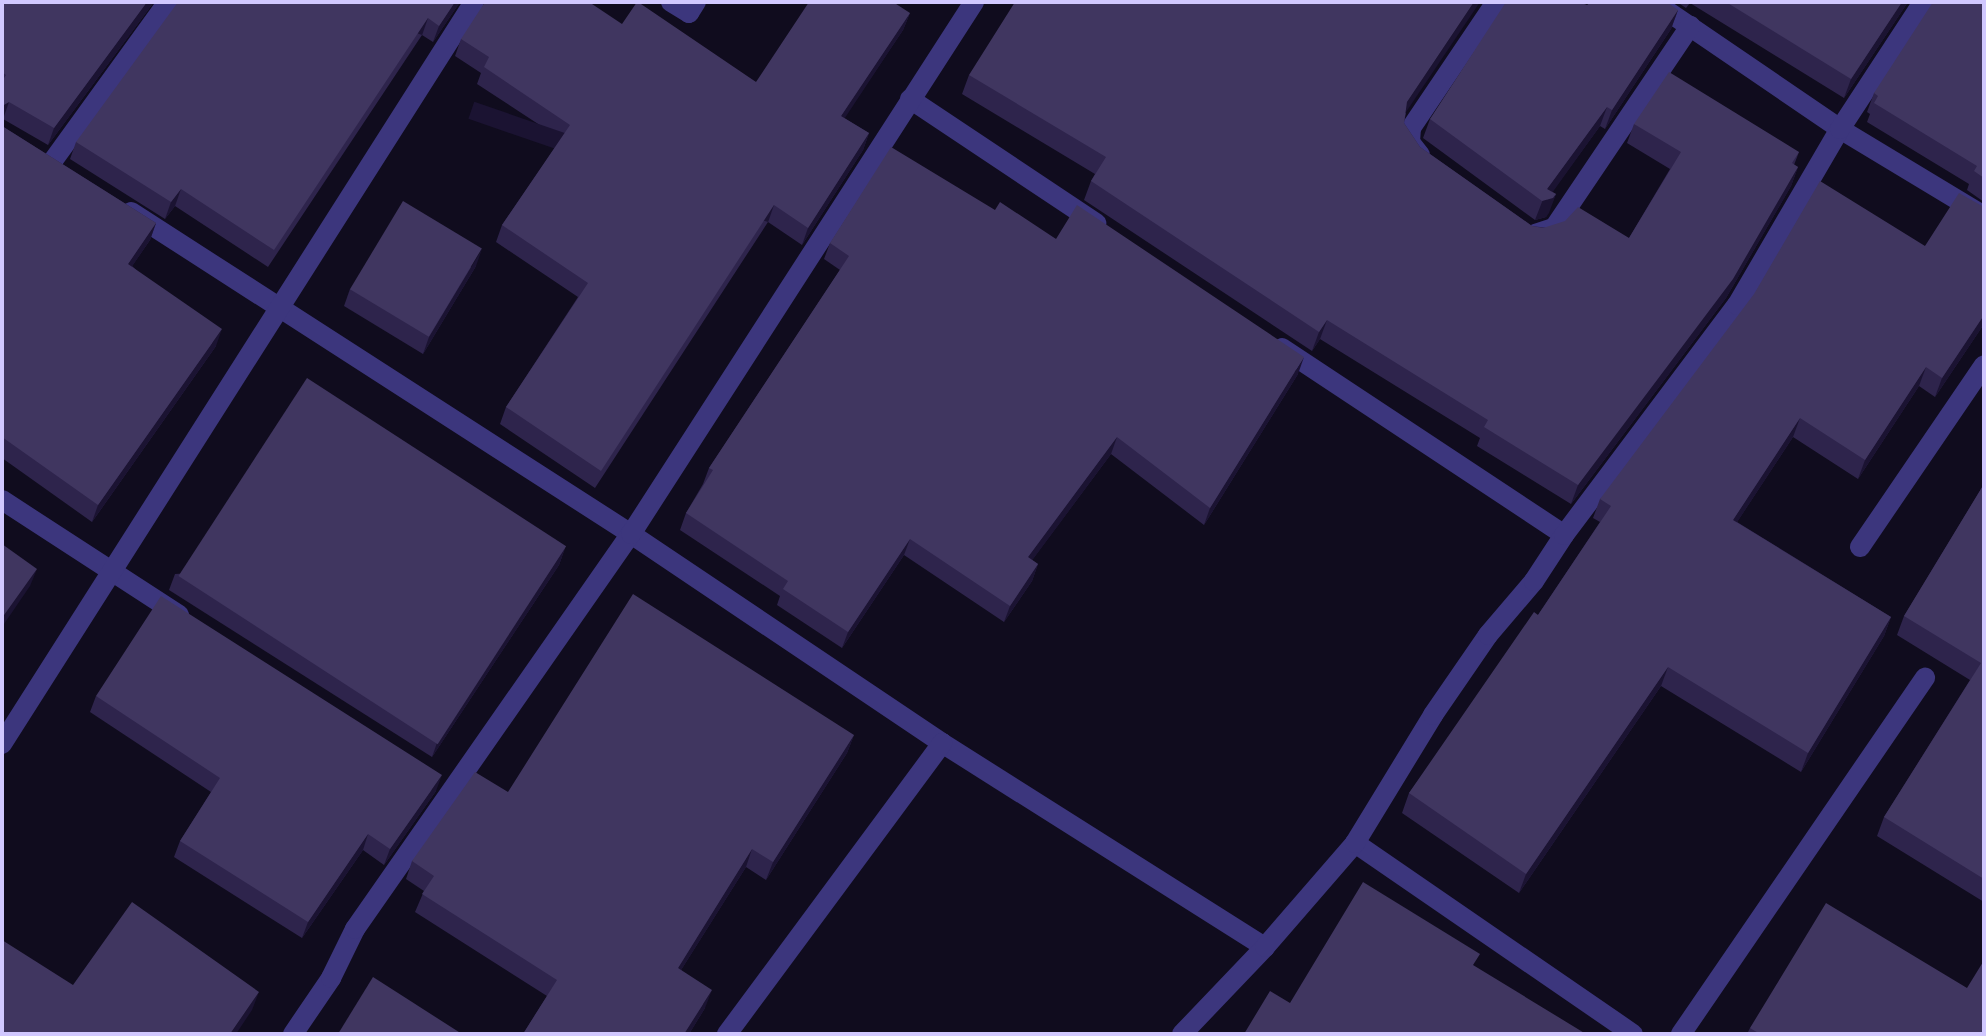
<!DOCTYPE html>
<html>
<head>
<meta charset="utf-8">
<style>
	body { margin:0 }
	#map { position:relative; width:1986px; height:1036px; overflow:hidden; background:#100c1e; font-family:Mulish,sans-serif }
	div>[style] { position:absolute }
	.street>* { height:20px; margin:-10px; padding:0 10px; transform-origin:10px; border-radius:10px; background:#3c367d }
	.wall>* { inset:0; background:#2e244c }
	.shaded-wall>* { inset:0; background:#1b1332; transform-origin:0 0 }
	.building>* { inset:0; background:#403660; transform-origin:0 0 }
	span { translate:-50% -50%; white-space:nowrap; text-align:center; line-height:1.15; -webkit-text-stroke:8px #100c1e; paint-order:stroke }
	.frame { position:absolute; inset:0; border:4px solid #d1c8ff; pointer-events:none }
</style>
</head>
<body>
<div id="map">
	<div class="street">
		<i style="left:671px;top:2px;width:21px;rotate:31deg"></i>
		<i style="left:689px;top:13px;width:13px;rotate:-58deg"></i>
		<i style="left:1654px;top:2px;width:225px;rotate:34.3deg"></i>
		<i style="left:1840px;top:129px;width:168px;rotate:31.1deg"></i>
		<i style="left:910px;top:99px;width:224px;rotate:33.7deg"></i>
		<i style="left:1420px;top:155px;width:16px;rotate:-128deg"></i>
		<i style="left:1410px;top:142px;width:14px;rotate:-86deg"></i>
		<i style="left:1411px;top:128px;width:152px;rotate:-56deg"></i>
		<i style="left:52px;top:162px;width:198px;rotate:-54.1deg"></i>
		<i style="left:131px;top:212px;width:595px;rotate:32.78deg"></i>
		<i style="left:631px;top:534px;width:375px;rotate:33.9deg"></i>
		<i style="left:942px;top:743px;width:382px;rotate:32.3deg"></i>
		<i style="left:1535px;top:234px;width:20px;rotate:-18deg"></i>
		<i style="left:1554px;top:228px;width:244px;rotate:-56deg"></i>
		<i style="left:1282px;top:348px;width:338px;rotate:33.5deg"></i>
		<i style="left:2px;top:500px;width:211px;rotate:33deg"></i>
		<i style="left:1860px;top:547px;width:220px;rotate:-55.7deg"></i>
		<i style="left:2px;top:744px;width:879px;rotate:-57.54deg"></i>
		<i style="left:1355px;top:843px;width:337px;rotate:34.5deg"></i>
		<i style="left:293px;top:1034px;width:68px;rotate:-55.8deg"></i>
		<i style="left:331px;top:978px;width:55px;rotate:-63.9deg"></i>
		<i style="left:355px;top:929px;width:482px;rotate:-55.1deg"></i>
		<i style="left:631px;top:534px;width:633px;rotate:-57.19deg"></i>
		<i style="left:727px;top:1034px;width:362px;rotate:-53.5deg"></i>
		<i style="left:1182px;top:1034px;width:120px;rotate:-46.3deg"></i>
		<i style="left:1265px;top:947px;width:138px;rotate:-49.1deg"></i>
		<i style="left:1355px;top:843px;width:150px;rotate:-58.6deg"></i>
		<i style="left:1433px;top:715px;width:97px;rotate:-55.5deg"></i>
		<i style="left:1488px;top:635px;width:71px;rotate:-49.6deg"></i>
		<i style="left:1534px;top:581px;width:55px;rotate:-56.9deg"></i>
		<i style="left:1564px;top:535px;width:288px;rotate:-53.1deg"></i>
		<i style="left:1737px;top:305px;width:204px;rotate:-59.7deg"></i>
		<i style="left:1840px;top:129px;width:152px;rotate:-56.8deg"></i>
		<i style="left:1681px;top:1034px;width:432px;rotate:-55.6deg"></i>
	</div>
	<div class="wall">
		<i style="clip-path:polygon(2px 2px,154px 2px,48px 145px,3px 119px,2px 120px)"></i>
		<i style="clip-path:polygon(460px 2px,433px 42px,422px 35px,268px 267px,175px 206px,165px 219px,70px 159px,76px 142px)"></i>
		<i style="clip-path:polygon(1677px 2px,1908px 2px,1844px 98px,1690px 3px,1686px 8px)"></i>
		<i style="clip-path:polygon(1984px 2px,1984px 202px,1967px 190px,1969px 184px,1867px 122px,1870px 114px,1867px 112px,1874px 93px)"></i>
		<i style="clip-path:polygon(1579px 3px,1587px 5px,1678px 10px,1671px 29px,1605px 129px,1600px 126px,1552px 192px,1556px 194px,1546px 217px,1535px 220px,1423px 138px,1430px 119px)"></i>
		<i style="clip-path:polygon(910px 13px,903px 30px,844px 118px,869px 133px,863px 150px,802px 245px,768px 222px,595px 488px,500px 424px,506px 407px,578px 297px,496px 242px,502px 225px,561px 139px,477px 84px,481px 73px,455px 56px,461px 39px,622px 24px,756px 82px)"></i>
		<i style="clip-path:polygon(969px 75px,1406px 113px,1404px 123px,1420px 147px,1532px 226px,1629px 238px,1670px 169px,1627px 143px,1634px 124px,1799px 152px,1794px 165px,1798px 167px,1791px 186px,1726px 298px,1571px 504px,1477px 446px,1480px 438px,1320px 339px,1312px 351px,1084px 200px,1091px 181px,1095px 174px,962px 94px)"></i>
		<i style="clip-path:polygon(2px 126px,156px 223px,150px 240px,132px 266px,216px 346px,92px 522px,2px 458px)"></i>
		<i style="clip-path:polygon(1984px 207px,1984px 324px,1935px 397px,1919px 386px,1858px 479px,1793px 437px,1737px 522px,1891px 617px,1884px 636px,1801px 772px,1661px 686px,1519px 893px,1402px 813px,1409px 793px,1538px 615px,1600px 522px,1593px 518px,1600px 499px,1925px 246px)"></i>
		<i style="clip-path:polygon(995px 210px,1056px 239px,1298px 374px,1204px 525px,1111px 454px,1032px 560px,1038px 564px,1032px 581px,1004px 622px,904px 555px,842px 648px,777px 605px,780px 596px,680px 530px,686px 513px,703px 484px,709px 468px,840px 270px,824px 259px,830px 243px)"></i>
		<i style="clip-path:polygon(476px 266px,423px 354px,344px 306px,350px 289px)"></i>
		<i style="clip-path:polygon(1984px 484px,1984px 902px,1877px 836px,1884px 817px,1970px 680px,1897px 635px,1904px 616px)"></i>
		<i style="clip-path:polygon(565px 548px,559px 565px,432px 757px,169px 590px,175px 574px)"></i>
		<i style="clip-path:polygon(96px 696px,436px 791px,384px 865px,363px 850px,302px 938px,174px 857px,180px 841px,211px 792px,90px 712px)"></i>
		<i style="clip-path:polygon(854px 735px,847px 753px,766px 880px,746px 867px,681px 970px,705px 1008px,689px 1034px,523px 1034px,547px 996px,415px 912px,424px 891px,406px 879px,412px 861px,508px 792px)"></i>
		<i style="clip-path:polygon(1967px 988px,1984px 1034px,1747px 1034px,1750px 1028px)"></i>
	</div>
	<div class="shaded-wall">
		<i style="clip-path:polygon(147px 2px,154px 2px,48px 145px,54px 128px)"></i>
		<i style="clip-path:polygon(455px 2px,460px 2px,433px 42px,439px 26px)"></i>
		<i style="clip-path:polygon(1474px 2px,1480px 2px,1400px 121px,1407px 102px)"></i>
		<i style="clip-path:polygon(1902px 2px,1908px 2px,1844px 98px,1851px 79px)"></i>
		<i style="clip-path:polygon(1678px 10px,1671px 29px,1605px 129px,1612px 110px)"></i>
		<i style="clip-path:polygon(910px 13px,903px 30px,835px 133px,841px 116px)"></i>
		<i style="left:428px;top:18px;width:18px;height:278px;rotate:109deg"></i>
		<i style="clip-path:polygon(9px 102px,3px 119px,2px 120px,2px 106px)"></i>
		<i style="clip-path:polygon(1607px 107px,1600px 126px,1547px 200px,1556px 194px,1549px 213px,1546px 217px,1535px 220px,1547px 189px)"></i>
		<i style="clip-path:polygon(869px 133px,863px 150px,802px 245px,808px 228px)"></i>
		<i style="clip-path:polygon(1798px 167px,1791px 186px,1726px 298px,1571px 504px,1578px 485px)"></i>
		<i style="clip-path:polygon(181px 189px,175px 206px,165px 219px,171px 202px)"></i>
		<i style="left:774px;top:205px;width:18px;height:317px;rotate:109deg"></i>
		<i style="clip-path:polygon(156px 223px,150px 240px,122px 281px,128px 264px)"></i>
		<i style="clip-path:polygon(482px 249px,476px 266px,423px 354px,429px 337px)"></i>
		<i style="clip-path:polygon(1984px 315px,1984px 324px,1935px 397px,1942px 378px)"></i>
		<i style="clip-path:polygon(1327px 320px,1320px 339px,1312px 351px,1319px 332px)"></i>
		<i style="clip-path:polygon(222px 329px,216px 346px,92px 522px,98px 505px)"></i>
		<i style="clip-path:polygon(1304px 357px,1298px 374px,1204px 525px,1210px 508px)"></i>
		<i style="clip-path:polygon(1926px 367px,1919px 386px,1858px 479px,1865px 460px)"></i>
		<i style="clip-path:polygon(1800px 418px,1793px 437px,1726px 539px,1733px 520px)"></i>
		<i style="clip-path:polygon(1117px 437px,1111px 454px,1022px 574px,1028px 557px)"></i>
		<i style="clip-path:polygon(910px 539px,904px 555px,842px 648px,848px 632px)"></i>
		<i style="clip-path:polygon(565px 548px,559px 565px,432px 757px,438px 740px)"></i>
		<i style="clip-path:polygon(1038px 564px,1032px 581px,1004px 622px,1010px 606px)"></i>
		<i style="clip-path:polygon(37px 569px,30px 586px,2px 627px,2px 618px)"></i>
		<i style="clip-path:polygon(1891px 617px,1884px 636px,1801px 772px,1808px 753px)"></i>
		<i style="clip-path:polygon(1668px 667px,1661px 686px,1519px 893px,1526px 874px)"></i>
		<i style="clip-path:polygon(854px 735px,847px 753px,766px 880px,773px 862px)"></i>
		<i style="clip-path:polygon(442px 775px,436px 791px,384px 865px,390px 849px)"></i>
		<i style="clip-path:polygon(368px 834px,363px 850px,302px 938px,308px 922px)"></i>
		<i style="clip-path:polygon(752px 849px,746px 867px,671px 986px,678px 968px)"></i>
		<i style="clip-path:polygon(712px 990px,705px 1008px,689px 1034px,684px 1034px)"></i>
		<i style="clip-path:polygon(259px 992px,252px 1010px,236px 1034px,230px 1034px)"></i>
	</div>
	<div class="building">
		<i style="clip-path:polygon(2px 2px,147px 2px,54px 128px,9px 102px,2px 106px,2px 81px,6px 75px,2px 72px)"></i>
		<i style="clip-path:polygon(178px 2px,455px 2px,439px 26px,428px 18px,274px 250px,181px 189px,171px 202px,76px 142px)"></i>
		<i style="clip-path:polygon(485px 2px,589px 2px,622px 24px,637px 2px,638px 2px,756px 82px,809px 2px,893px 2px,910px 13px,841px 116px,869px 133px,808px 228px,774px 205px,601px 471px,506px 407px,588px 283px,502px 225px,570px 125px,484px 67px,489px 57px,461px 39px)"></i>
		<i style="clip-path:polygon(1015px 2px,1474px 2px,1407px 102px,1404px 123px,1420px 147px,1532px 226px,1543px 228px,1565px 221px,1578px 207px,1629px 238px,1681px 152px,1634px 124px,1669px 72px,1799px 152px,1792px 163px,1798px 167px,1733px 279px,1578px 485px,1484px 427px,1488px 420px,1327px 320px,1319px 332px,1091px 181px,1106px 157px,969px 75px)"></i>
		<i style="clip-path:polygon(1506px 2px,1578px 2px,1587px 5px,1591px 2px,1667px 2px,1678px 10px,1612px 110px,1607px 107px,1547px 189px,1556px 194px,1553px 198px,1542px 201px,1430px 119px)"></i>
		<i style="clip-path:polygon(1726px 2px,1902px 2px,1851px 79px)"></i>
		<i style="clip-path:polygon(1933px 2px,1984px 2px,1984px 178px,1974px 171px,1977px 166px,1874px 103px,1878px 96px,1874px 93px)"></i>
		<i style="clip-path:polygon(2px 126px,156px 223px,128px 264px,222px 329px,98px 505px,2px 437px)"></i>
		<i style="clip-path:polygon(891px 147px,995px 210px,1000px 202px,1056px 239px,1077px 205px,1304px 357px,1210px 508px,1117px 437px,1028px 557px,1038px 564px,1010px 606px,910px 539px,848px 632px,783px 589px,788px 581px,686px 513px,713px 470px,709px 468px,849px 256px,830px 243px)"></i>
		<i style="clip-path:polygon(1820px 181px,1925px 246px,1959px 193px,1984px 207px,1984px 315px,1942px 378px,1926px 367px,1865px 460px,1800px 418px,1733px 520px,1891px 617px,1808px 753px,1668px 667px,1526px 874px,1409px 793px,1534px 612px,1538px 615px,1611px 506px,1600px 499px,1754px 294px)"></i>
		<i style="left:403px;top:201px;width:92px;height:103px;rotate:31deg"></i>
		<i style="left:307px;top:378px;width:309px;height:236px;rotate:33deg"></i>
		<i style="clip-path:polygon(1984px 484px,1984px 879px,1884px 817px,1981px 663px,1904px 616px)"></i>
		<i style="clip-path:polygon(2px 544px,37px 569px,2px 618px)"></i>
		<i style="clip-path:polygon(633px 594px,854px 735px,773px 862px,752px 849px,678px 968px,712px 990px,684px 1034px,523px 1034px,557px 980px,422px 894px,434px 876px,412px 861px,475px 772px,508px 792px)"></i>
		<i style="clip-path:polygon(161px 596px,442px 775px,390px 849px,368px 834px,308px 922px,180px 841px,220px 778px,96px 696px)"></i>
		<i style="clip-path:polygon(1363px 882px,1480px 954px,1473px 965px,1586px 1034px,1244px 1034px,1270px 991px,1290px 1003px)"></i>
		<i style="clip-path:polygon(132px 902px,259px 992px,230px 1034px,2px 1034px,2px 940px,73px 985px)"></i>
		<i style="clip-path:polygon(1826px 903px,1967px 988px,1983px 962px,1984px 962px,1984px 1034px,1760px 1034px,1750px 1028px)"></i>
		<i style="clip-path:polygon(373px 977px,462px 1034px,338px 1034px)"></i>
	</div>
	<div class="frame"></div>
</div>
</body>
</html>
